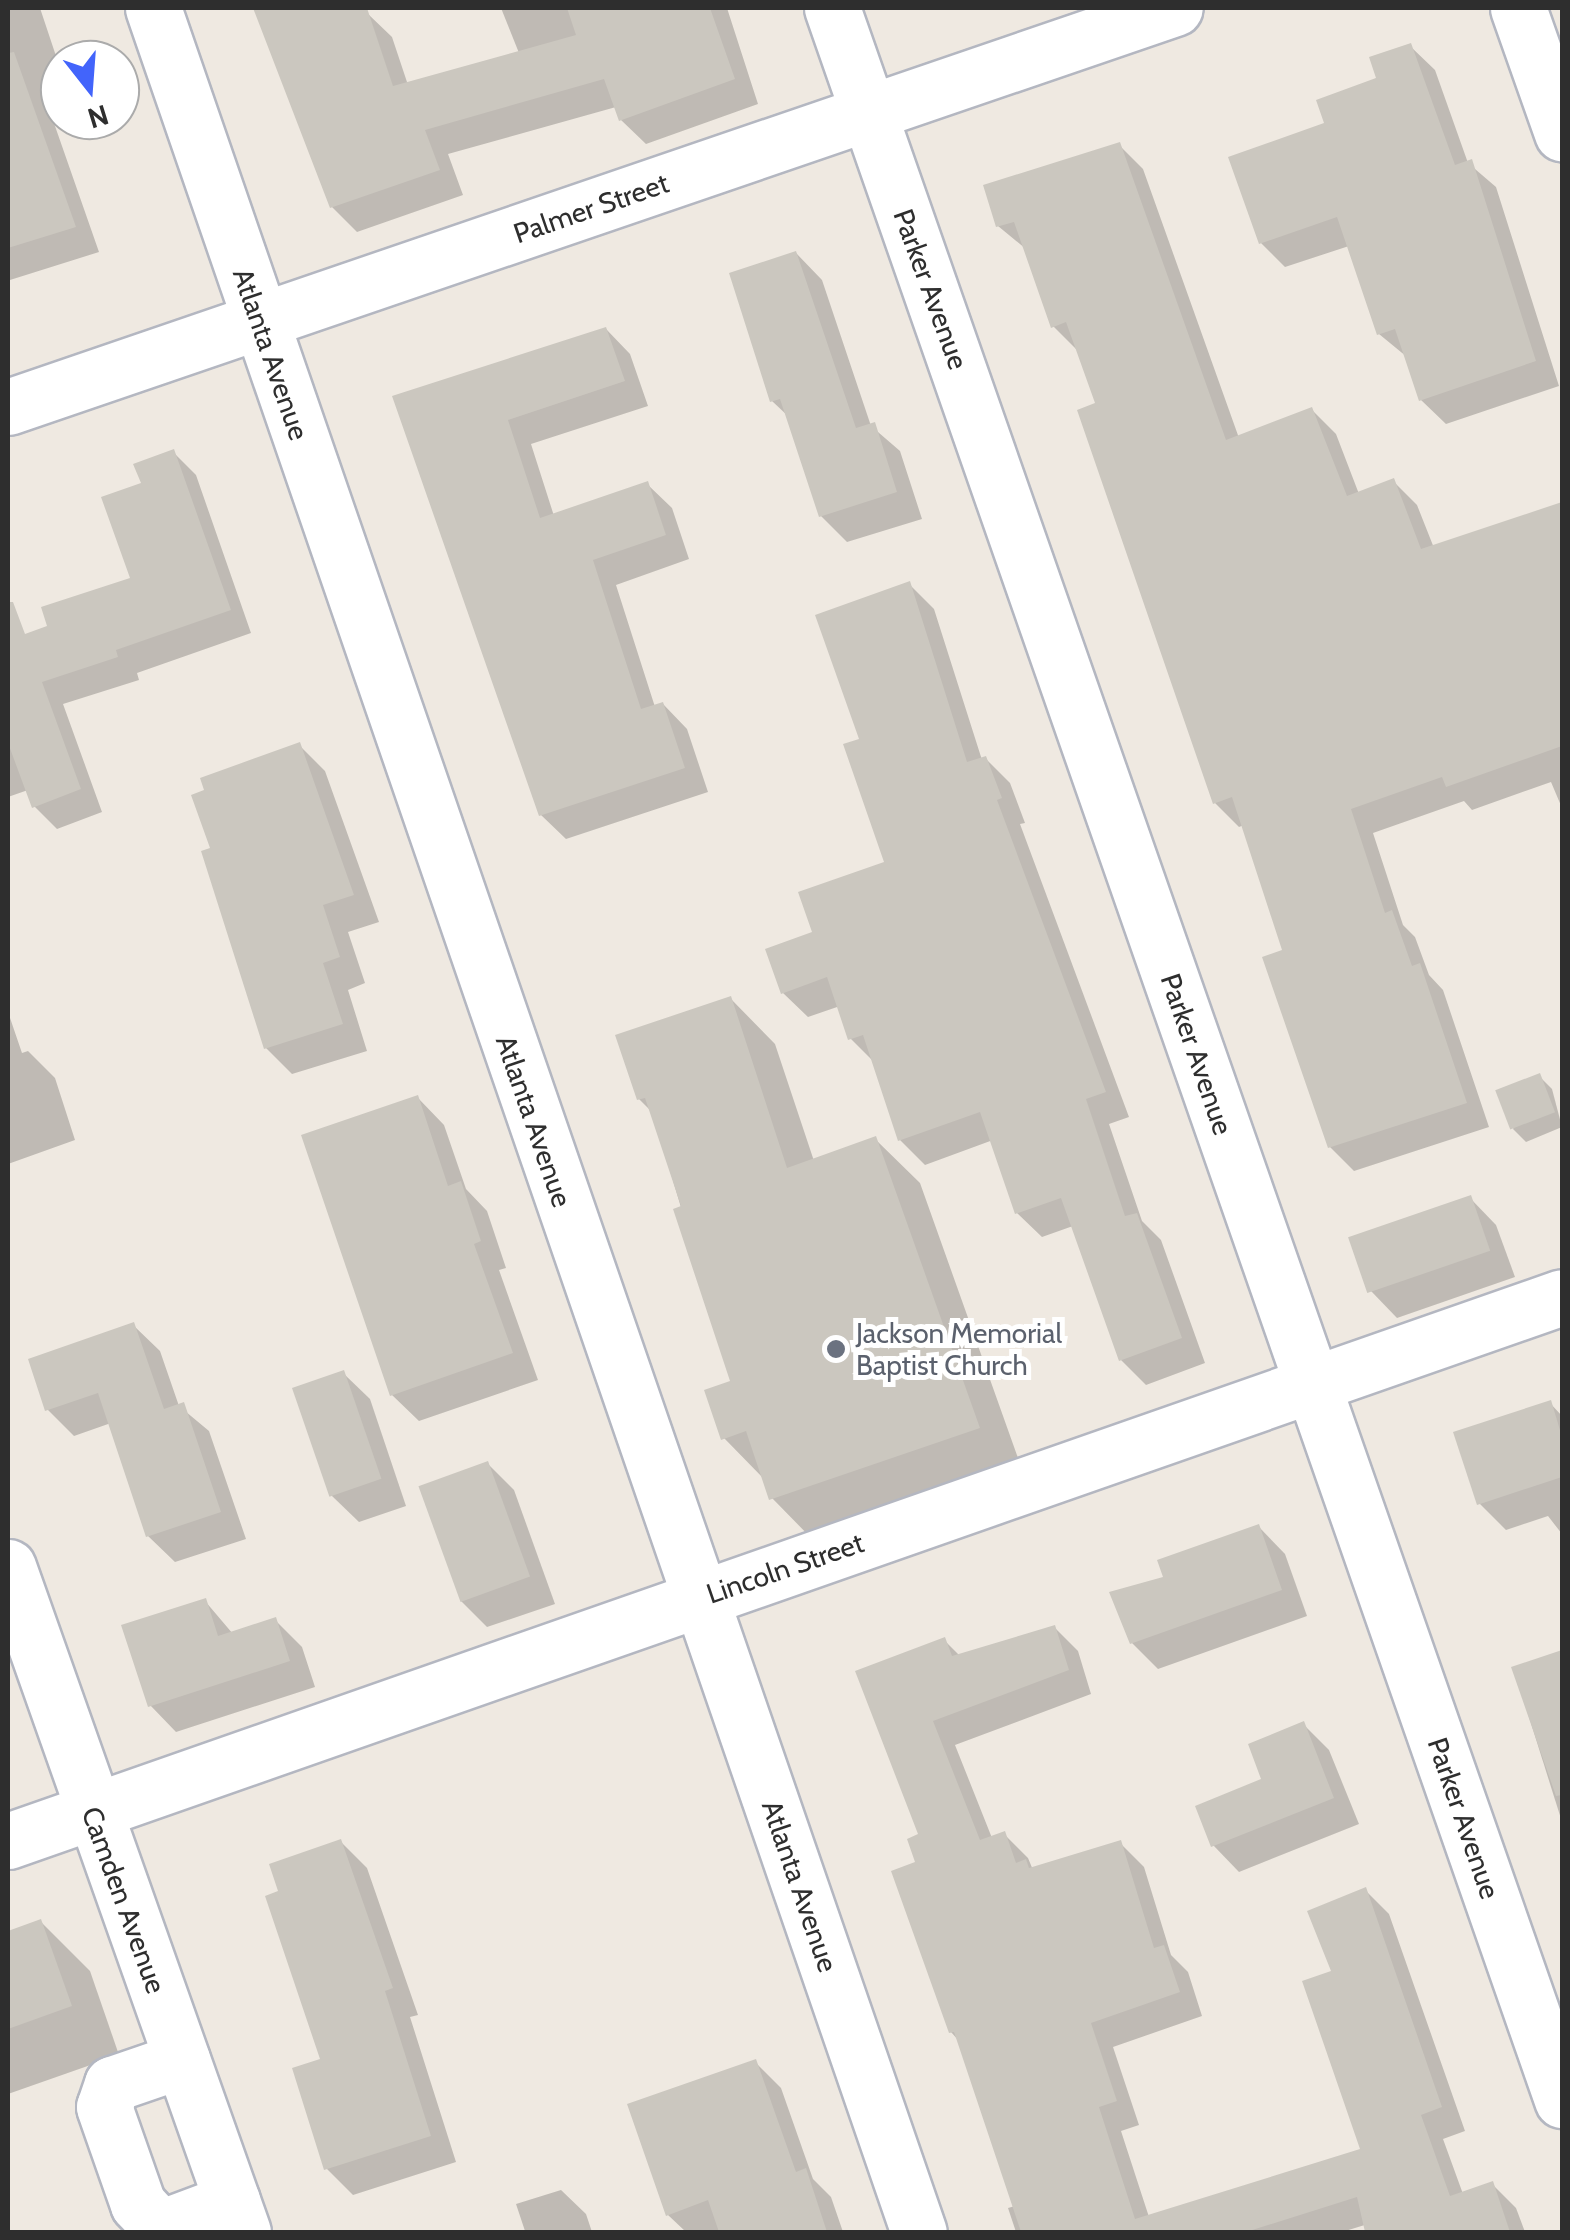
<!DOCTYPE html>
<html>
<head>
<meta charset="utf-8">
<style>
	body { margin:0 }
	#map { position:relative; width:1570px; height:2240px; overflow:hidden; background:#efe9e1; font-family:Cabin,sans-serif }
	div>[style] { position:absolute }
	.shadow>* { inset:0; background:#0003 }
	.building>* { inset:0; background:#cbc7bf; transform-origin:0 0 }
	.roads { filter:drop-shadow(2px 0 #b4b7c1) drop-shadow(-2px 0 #b4b7c1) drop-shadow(0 2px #b4b7c1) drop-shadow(0 -2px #b4b7c1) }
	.minor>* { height:55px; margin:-27.5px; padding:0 27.5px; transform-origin:27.5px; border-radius:27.5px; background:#fff }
	.dots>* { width:28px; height:28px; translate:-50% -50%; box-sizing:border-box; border:5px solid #fff; border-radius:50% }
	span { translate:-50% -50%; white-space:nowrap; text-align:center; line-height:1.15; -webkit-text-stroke:10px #fff; paint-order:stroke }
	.street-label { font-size:28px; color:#2e2e2e }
	.worship-label { font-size:28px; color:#5b616d }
	.left { translate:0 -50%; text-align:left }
	.frame { position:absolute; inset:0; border:10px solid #2e2e2e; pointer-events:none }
	.north { position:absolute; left:40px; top:40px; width:100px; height:100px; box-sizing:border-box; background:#fff; border:2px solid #ababab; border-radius:50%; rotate:163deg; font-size:28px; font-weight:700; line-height:40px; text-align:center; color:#2e2e2e }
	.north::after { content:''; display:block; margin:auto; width:35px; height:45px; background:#4264fb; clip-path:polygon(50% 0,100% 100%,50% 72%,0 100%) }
</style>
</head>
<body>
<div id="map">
	<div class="shadow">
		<i style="clip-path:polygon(8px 8px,40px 8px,60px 68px,60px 102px,48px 106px,99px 252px,10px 280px)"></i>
		<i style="clip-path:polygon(501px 8px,727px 8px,758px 104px,646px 144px,621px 120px,616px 107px,448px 154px,463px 195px,357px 232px,332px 207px,367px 13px,392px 37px,408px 85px,519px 53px)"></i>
		<i style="clip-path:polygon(1410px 46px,1435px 70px,1468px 163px,1496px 187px,1559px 386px,1446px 424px,1421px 400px,1407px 357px,1379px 334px,1349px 246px,1285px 267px,1261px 243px,1327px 125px)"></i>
		<i style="clip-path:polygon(1119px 145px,1143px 169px,1239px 438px,1312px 410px,1336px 434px,1359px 494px,1393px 481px,1417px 505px,1434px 548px,1562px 505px,1562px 808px,1551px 782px,1472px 810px,1464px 801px,1373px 833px,1403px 925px,1415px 937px,1429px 975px,1443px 990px,1489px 1127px,1354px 1171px,1330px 1147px,1285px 952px,1244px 825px,1239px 827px,1215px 803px,1099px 404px,1077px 350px,1053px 326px,1026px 249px,998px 226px)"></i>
		<i style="clip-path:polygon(796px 253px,822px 280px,871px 426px,900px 451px,922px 519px,847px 542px,821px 516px,789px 417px,772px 401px)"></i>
		<i style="clip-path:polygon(606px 329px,630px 354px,648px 406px,531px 444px,554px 516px,647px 484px,672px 508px,689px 559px,616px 585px,655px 707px,663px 704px,687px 729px,708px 792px,566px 839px,541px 815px,395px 398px)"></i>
		<i style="clip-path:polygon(173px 452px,196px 475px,251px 633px,137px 673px,139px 680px,63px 704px,102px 812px,57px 829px,34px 806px,28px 790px,8px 797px,8px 643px,50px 627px,133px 580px,144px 485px)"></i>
		<i style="clip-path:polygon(909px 584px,934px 609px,982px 760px,986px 759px,1010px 783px,1025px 823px,1020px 824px,1129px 1117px,1109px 1124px,1142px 1221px,1161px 1240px,1205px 1363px,1146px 1385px,1121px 1360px,1073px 1226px,1042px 1237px,1017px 1213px,993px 1140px,925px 1165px,900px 1140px,874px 1062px,850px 1038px,840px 1006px,808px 1017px,783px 993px,815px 933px,887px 863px,862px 741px)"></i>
		<i style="clip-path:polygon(299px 745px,325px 771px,379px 922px,348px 932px,365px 983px,348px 990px,367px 1051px,292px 1074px,266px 1048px,213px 849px)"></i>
		<i style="clip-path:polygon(731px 999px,775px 1044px,814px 1161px,875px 1139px,920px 1183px,1023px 1472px,816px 1543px,772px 1498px,765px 1480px,724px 1438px,733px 1383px,653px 1113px,639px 1099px)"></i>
		<i style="clip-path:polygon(8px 1012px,22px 1053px,28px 1051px,55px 1078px,75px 1140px,8px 1164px)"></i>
		<i style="clip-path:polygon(1539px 1076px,1552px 1089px,1562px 1127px,1526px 1142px,1513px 1129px)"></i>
		<i style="clip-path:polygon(418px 1098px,444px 1125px,466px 1189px,487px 1211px,506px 1268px,499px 1270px,538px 1380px,419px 1421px,392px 1395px)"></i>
		<i style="clip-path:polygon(1470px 1198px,1496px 1225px,1515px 1277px,1397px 1318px,1371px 1291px)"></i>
		<i style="clip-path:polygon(133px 1325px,160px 1351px,179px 1406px,209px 1431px,246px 1539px,175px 1562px,148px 1536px,111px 1423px,74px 1436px,47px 1409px)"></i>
		<i style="clip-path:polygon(343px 1373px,370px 1399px,406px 1506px,359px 1522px,332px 1496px)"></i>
		<i style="clip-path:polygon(1550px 1403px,1562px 1416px,1562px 1534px,1548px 1516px,1506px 1530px,1479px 1503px)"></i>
		<i style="clip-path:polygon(488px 1464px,514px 1490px,555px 1604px,487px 1627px,461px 1601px)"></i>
		<i style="clip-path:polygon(1259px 1527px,1285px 1554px,1307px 1616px,1158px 1669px,1132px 1643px,1167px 1579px)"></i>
		<i style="clip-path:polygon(205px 1601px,233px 1634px,275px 1620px,302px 1647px,315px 1687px,176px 1732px,150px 1705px)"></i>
		<i style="clip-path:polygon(1054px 1627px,1078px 1651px,1091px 1694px,955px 1745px,992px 1838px,1004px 1834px,1028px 1858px,1033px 1870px,1120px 1843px,1144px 1867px,1171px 1955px,1188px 1972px,1202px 2016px,1113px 2047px,1139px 2125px,1121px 2131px,1149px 2217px,1363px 2151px,1334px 1972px,1365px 1890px,1389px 1914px,1465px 2131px,1443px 2139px,1463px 2194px,1492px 2184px,1516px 2208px,1525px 2232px,1371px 2232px,1368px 2224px,1342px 2232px,1016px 2232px,1008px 2208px,1015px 2206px,959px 2041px,951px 2032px,918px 1864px,922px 1836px,859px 1673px,944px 1640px,960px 1656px)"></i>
		<i style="clip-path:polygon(1562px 1652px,1562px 1822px,1514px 1669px)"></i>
		<i style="clip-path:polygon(1303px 1724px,1329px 1750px,1359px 1824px,1239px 1872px,1213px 1845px)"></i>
		<i style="clip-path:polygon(341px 1842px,367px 1868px,418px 2015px,410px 2017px,456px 2162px,353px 2195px,326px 2168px,323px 2061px,282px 1893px)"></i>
		<i style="clip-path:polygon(41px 1922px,90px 1971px,119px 2055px,8px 2094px,8px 1934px)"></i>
		<i style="clip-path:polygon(755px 2062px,781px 2088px,813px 2179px,831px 2197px,843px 2232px,686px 2232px,668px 2215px)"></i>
		<i style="clip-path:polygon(561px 2190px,586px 2214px,592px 2232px,521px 2232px,525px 2231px,516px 2204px)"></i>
	</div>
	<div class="building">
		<i style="clip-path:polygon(253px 8px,367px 8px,393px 86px,576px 35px,567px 8px,710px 8px,735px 79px,619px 121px,604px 79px,425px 130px,440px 170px,330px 208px)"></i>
		<i style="clip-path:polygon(1411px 43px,1455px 165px,1472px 159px,1536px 361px,1419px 401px,1395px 329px,1377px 335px,1337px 217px,1259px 244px,1228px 157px,1324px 123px,1316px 100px,1376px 78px,1369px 57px)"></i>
		<i style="clip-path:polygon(14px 52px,76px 227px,8px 248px,8px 53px)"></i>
		<i style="clip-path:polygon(1120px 142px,1226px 440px,1312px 407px,1347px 496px,1394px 478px,1421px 549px,1562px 502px,1562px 746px,1446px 787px,1442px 777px,1351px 809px,1385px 913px,1392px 910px,1412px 966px,1420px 963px,1467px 1103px,1328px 1148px,1262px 957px,1282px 950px,1232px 797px,1213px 804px,1077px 410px,1095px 403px,1066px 322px,1051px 328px,1014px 222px,996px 227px,983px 185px)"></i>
		<i style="clip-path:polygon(796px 251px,856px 428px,875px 422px,897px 492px,819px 517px,780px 399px,770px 402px,729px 273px)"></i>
		<i style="clip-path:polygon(606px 327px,625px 381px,508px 420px,540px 518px,648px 481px,666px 535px,593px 560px,641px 709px,663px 702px,685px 768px,539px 816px,392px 396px)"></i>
		<i style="clip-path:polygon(174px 449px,231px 610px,116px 650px,118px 657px,42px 682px,81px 789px,32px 808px,8px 743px,8px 602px,13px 602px,25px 634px,47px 626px,41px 607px,130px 578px,101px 497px,141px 483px,133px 464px)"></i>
		<i style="clip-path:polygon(910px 581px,967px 762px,986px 756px,1002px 798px,997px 800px,1106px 1092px,1086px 1099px,1125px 1216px,1137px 1213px,1182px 1338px,1119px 1361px,1061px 1198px,1015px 1214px,980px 1112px,898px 1141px,863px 1035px,848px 1040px,827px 977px,781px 994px,765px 949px,812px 932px,798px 892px,884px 862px,843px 744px,859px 739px,815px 615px)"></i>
		<i style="clip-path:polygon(300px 742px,354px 895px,323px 905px,340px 957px,323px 963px,343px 1024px,264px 1049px,201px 851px,210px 848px,191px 795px,204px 790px,200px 778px)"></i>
		<i style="clip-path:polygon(731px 996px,787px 1168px,876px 1136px,980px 1428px,769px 1500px,746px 1431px,721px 1440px,704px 1390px,730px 1381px,673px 1209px,681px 1206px,645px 1098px,637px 1100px,615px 1035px)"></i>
		<i style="left:1540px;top:1073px;width:42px;height:48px;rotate:69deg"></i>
		<i style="clip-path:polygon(418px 1095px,448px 1186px,461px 1181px,481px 1241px,474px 1244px,513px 1353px,390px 1396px,301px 1135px)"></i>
		<i style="left:1471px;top:1195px;width:59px;height:130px;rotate:71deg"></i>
		<i style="clip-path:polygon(134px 1322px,164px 1409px,184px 1402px,221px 1512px,146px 1537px,98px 1393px,45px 1411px,28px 1359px)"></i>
		<i style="left:344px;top:1370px;width:115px;height:55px;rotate:71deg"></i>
		<i style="clip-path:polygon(1551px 1400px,1562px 1437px,1562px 1477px,1477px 1505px,1453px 1432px)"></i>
		<i style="left:488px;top:1461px;width:123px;height:74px;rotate:70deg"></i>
		<i style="clip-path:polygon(1259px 1524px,1282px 1590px,1130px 1644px,1109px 1592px,1163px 1577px,1157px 1560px)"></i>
		<i style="clip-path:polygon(206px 1598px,218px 1636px,276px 1617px,290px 1661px,148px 1707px,121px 1625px)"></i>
		<i style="clip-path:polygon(1055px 1625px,1069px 1670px,933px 1721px,980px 1840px,1005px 1831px,1016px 1863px,1026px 1859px,1029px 1868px,1121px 1840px,1154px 1948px,1164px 1945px,1180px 1992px,1091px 2023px,1117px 2101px,1099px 2107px,1135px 2219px,1360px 2149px,1302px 1981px,1331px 1971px,1307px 1911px,1366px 1887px,1442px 2107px,1421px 2115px,1450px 2196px,1493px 2181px,1510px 2232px,1365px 2232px,1357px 2197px,1246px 2232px,1021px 2232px,954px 2032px,949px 2033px,891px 1871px,915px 1862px,907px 1839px,918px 1834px,855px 1671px,945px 1637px,952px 1656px)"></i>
		<i style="clip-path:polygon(1562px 1650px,1562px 1795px,1556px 1796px,1511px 1667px)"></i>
		<i style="clip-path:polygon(1304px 1721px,1334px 1798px,1211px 1847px,1195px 1806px,1261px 1779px,1248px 1744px)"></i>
		<i style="clip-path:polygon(341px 1839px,393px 1988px,385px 1991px,431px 2136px,324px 2170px,292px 2068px,320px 2059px,265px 1896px,278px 1891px,269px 1864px)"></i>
		<i style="clip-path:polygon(41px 1919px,72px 2006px,8px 2029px,8px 1931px)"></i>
		<i style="clip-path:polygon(756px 2059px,796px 2172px,806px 2168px,827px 2232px,719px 2232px,708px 2200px,666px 2216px,627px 2104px)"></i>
	</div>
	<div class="roads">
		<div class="minor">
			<i style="left:153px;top:8px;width:2352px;rotate:71deg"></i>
			<i style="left:832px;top:8px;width:2216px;rotate:70.76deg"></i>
			<i style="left:1518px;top:8px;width:133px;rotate:70.6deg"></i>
			<i style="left:8px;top:407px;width:1233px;rotate:-18.88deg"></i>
			<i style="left:8px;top:1567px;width:705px;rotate:70.54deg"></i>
			<i style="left:8px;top:1841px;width:1646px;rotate:-19.29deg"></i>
			<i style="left:182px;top:2060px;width:74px;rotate:161.1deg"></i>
			<i style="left:112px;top:2084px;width:24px;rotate:109deg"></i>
			<i style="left:104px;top:2107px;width:103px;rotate:70.7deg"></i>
			<i style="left:138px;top:2204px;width:33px;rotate:47deg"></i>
			<i style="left:160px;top:2228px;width:77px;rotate:-20.6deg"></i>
		</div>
	</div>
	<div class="dots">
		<i style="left:836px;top:1349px;background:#6b7280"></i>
	</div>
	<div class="street-label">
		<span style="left:591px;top:208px;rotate:-19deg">Palmer Street</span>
		<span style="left:931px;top:289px;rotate:70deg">Parker Avenue</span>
		<span style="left:271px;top:354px;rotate:71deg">Atlanta Avenue</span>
		<span style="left:1197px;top:1054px;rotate:71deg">Parker Avenue</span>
		<span style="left:534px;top:1121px;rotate:71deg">Atlanta Avenue</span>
		<span style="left:785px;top:1568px;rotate:-19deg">Lincoln Street</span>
		<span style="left:1464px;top:1818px;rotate:71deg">Parker Avenue</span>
		<span style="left:800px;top:1886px;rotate:71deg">Atlanta Avenue</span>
		<span style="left:124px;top:1900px;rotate:70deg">Camden Avenue</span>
	</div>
	<div class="worship-label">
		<span class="left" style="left:856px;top:1349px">Jackson Memorial<br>Baptist Church</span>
	</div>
	<div class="frame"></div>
	<div class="north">N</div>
</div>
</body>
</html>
